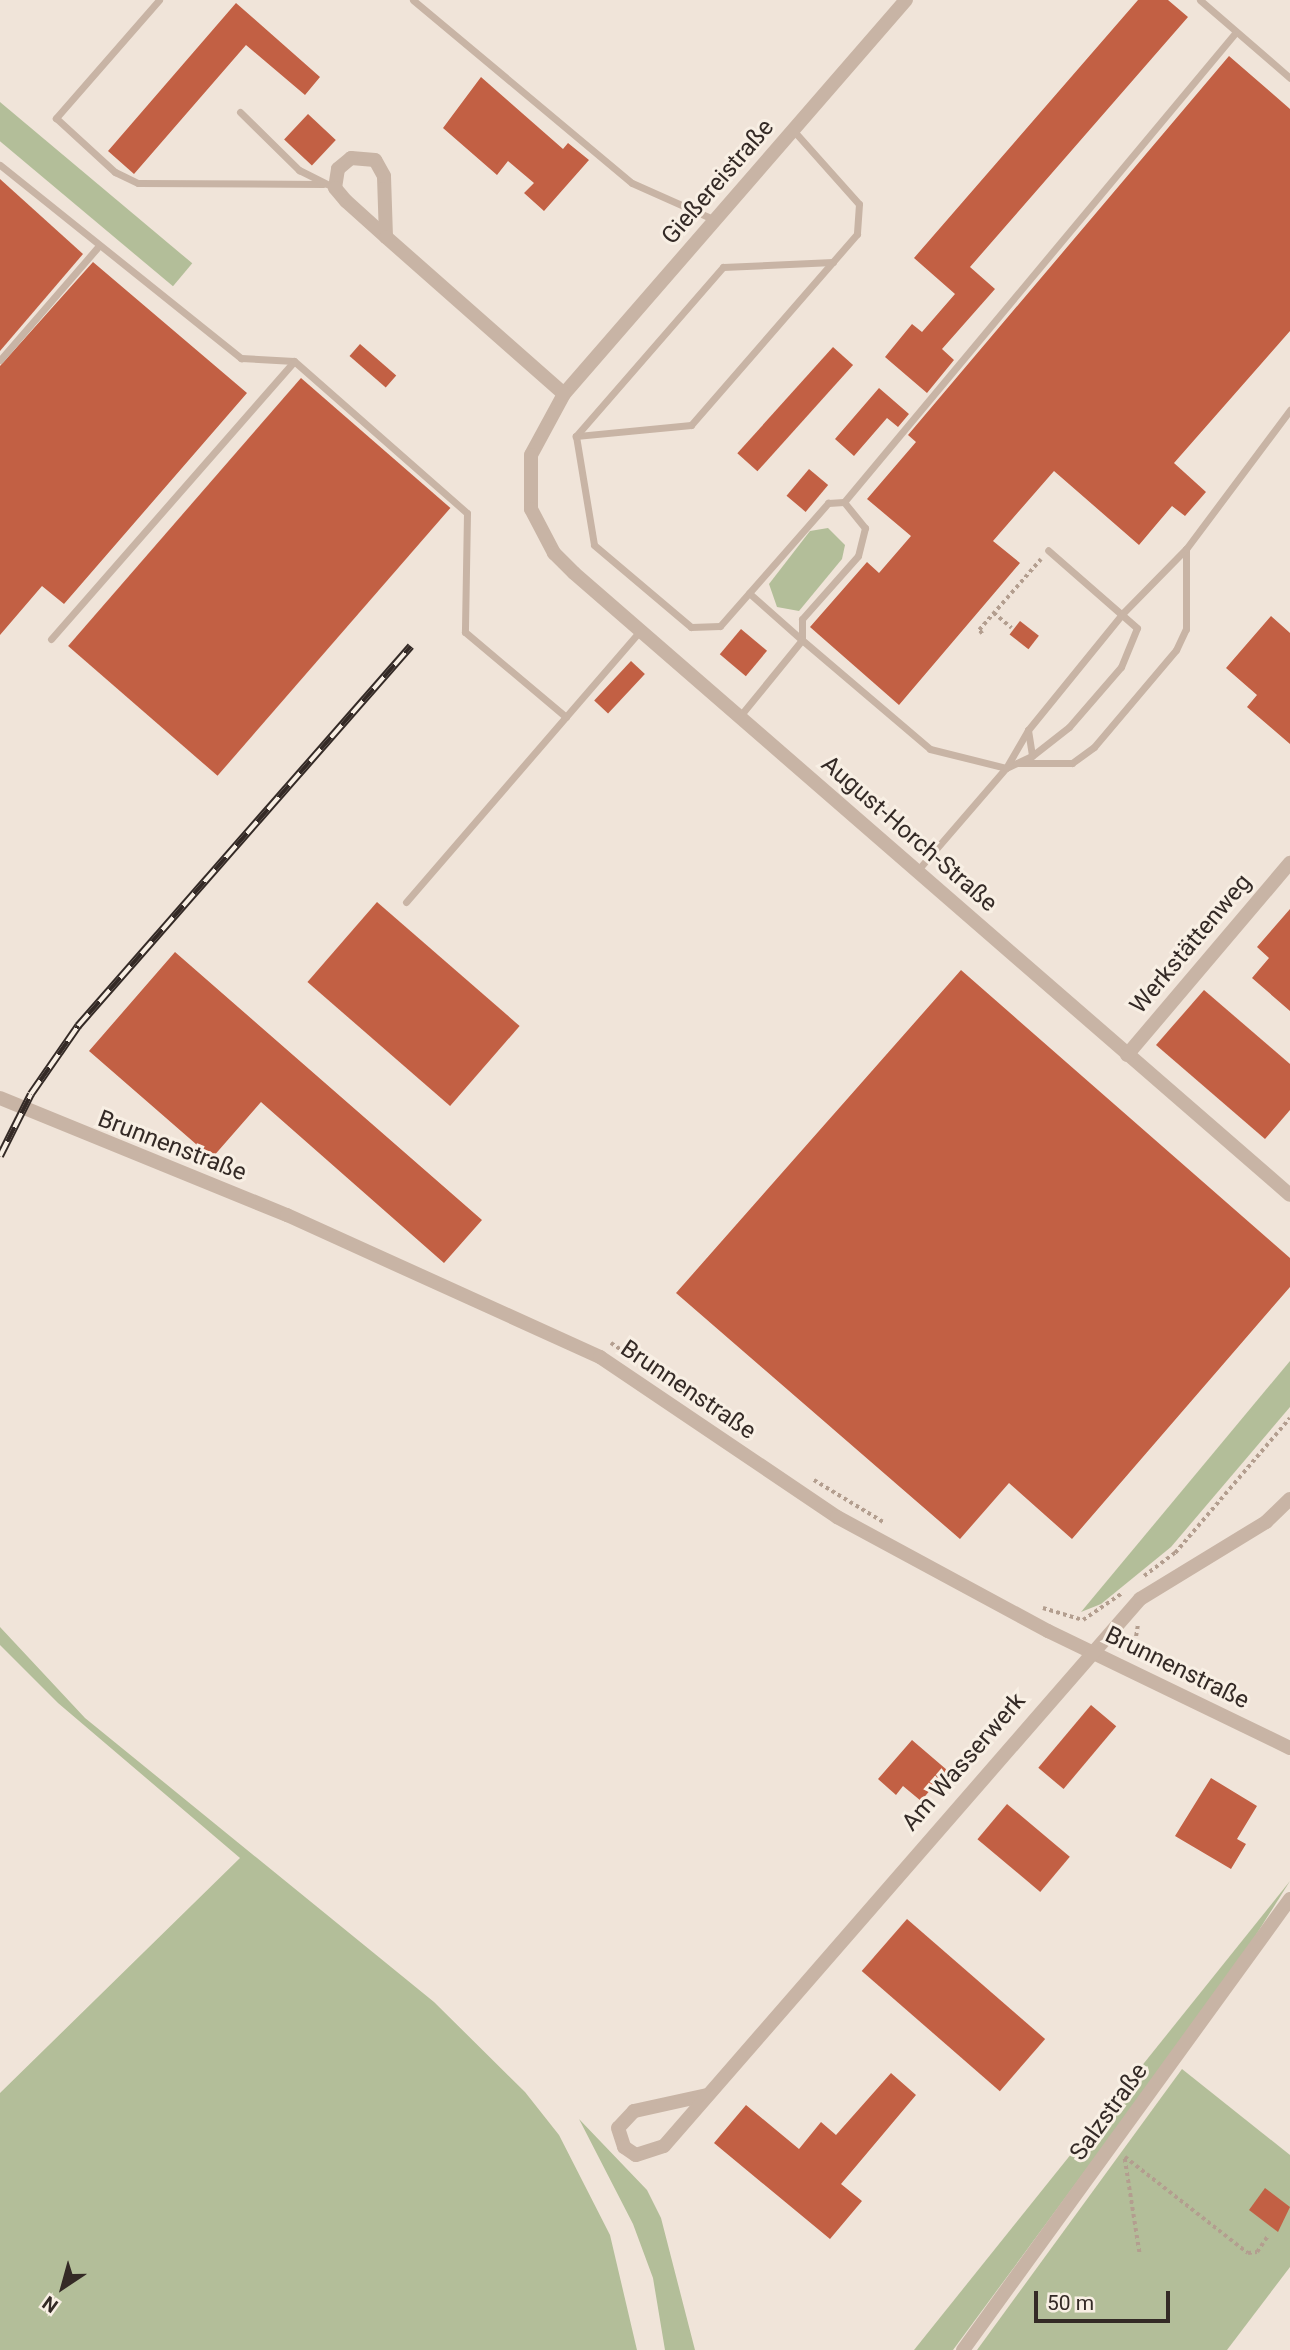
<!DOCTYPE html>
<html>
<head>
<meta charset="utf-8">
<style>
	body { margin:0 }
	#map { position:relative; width:1290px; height:2350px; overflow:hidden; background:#f0e4d9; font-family:Roboto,sans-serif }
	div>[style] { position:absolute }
	.green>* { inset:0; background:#b3be99; transform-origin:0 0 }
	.building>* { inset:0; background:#c26044; transform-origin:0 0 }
	.path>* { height:3.5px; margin-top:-1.75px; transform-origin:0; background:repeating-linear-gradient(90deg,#b39e8f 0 3.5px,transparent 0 7px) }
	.lane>* { height:7px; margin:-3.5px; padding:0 3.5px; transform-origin:3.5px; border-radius:3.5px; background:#c8b4a5 }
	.street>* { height:14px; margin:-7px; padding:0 7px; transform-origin:7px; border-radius:7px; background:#c8b4a5 }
	.rail>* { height:8px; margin-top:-4px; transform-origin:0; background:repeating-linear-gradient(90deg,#f8efe4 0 16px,#342a26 0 32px); box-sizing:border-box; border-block:2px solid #342a26 }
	span { translate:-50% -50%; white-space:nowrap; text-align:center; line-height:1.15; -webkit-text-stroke:6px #f8efe4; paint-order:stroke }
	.street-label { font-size:24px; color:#342a26 }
	.north { position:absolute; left:28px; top:2252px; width:70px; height:70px; -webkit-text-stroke:5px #f8efe4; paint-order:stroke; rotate:216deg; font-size:19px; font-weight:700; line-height:28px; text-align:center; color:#342a26 }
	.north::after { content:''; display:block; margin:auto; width:24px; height:32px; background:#342a26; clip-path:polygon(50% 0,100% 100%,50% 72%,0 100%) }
	.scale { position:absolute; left:1034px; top:2291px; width:136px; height:32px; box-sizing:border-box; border:4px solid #342a26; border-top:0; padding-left:9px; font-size:21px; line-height:24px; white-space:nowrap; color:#342a26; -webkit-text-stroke:5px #f8efe4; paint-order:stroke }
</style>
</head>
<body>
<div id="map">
	<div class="green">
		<i style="left:0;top:102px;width:251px;height:30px;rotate:40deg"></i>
		<i style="clip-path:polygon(828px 528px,845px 545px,842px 559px,799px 611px,777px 607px,769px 584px,810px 531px)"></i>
		<i style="clip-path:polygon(1290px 1361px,1290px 1407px,1171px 1547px,1101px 1604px,1081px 1612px)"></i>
		<i style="clip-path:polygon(0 1627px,85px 1718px,434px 2002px,525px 2092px,559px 2135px,610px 2235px,637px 2350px,0 2350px,0 2093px,240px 1858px,58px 1703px,0 1645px)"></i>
		<i style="clip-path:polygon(1290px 1881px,1237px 1965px,953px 2350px,914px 2350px)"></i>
		<i style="clip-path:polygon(1182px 2069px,1290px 2155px,1290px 2267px,1227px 2350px,977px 2350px)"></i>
		<i style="clip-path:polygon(579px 2119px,647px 2190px,661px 2218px,695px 2350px,665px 2350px,653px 2278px,633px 2224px)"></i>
	</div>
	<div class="building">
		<i style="clip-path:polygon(1138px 0,1168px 0,1188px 17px,970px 267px,995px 289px,942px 349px,954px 360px,927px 393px,885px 357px,912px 324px,922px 332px,955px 294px,914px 258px)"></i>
		<i style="clip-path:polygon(236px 3px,320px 77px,305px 95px,246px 45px,134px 174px,108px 151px)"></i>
		<i style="clip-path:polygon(1229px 56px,1290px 109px,1290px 331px,1174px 463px,1206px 492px,1185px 516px,1172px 506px,1139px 545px,1054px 471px,993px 541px,1020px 563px,899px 705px,810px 627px,867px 562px,879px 573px,911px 536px,867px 499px,916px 442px,908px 435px)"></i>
		<i style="clip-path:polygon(481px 77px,563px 149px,568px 143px,589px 160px,544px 211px,524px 193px,534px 183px,508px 161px,497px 175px,443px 128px)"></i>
		<i style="left:308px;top:114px;width:38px;height:35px;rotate:43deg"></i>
		<i style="clip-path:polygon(0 179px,83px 254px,0 351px)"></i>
		<i style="clip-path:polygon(93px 262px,247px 393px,64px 604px,42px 586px,0 635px,0 366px)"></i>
		<i style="left:360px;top:344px;width:48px;height:16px;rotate:41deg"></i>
		<i style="left:833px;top:347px;width:27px;height:143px;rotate:42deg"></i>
		<i style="left:301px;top:378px;width:198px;height:355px;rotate:41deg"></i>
		<i style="clip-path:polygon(879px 388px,909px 414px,898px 427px,887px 418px,854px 456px,835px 439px)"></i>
		<i style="left:809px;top:469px;width:25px;height:35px;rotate:40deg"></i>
		<i style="clip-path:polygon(1271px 616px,1290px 633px,1290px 744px,1247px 707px,1257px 695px,1226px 668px)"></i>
		<i style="left:1020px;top:621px;width:24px;height:17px;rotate:38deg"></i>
		<i style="left:741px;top:629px;width:34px;height:33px;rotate:40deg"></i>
		<i style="left:631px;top:661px;width:19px;height:54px;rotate:43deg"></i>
		<i style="left:377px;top:902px;width:189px;height:106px;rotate:41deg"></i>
		<i style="clip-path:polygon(1290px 909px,1290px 1011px,1252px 978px,1269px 958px,1257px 947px)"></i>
		<i style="clip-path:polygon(175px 952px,482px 1220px,444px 1263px,261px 1102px,212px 1158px,89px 1051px)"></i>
		<i style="clip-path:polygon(961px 970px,1290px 1258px,1290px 1287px,1072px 1539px,1009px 1483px,960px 1539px,676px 1293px)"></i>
		<i style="clip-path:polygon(1204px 990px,1290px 1064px,1290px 1110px,1265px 1139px,1156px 1045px)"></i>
		<i style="left:1091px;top:1705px;width:33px;height:82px;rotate:40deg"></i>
		<i style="clip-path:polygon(912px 1740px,947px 1770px,921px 1801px,903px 1786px,896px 1795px,878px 1779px)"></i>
		<i style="clip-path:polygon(1211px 1778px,1257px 1806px,1237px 1839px,1246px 1844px,1231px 1869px,1175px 1836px)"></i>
		<i style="left:1007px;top:1804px;width:82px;height:46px;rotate:40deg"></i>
		<i style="left:907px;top:1919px;width:183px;height:69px;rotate:41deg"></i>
		<i style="clip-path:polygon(891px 2073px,916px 2095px,841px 2184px,862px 2201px,830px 2239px,714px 2143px,746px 2105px,799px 2149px,821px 2122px,836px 2135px)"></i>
		<i style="clip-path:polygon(1265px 2188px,1290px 2207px,1278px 2232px,1249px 2210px)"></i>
	</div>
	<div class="path">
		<i style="left:994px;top:613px;width:23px;rotate:40deg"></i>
		<i style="left:982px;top:634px;width:5px;rotate:-127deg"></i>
		<i style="left:979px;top:630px;width:94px;rotate:-48.9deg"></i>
		<i style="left:611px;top:1343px;width:163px;rotate:34deg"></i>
		<i style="left:814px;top:1480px;width:83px;rotate:31.2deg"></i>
		<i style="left:1144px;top:1576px;width:39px;rotate:-37deg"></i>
		<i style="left:1175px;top:1553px;width:177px;rotate:-49.6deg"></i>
		<i style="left:1043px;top:1608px;width:42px;rotate:16.7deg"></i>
		<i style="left:1083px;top:1620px;width:46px;rotate:-34.4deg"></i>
		<i style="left:1138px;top:1626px;width:20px;rotate:99deg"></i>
		<i style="left:1135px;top:1646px;width:14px;rotate:60deg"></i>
		<i style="left:1125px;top:2157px;width:156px;rotate:38deg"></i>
		<i style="left:1248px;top:2253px;width:9px;rotate:-6deg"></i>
		<i style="left:1257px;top:2252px;width:18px;rotate:-56deg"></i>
		<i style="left:1125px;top:2159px;width:97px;rotate:81.1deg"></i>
	</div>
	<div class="lane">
		<i style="left:159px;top:0;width:157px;rotate:131.1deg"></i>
		<i style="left:56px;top:118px;width:80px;rotate:42.5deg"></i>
		<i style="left:115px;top:172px;width:25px;rotate:26deg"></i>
		<i style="left:138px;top:183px;width:185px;rotate:0.3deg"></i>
		<i style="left:413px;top:0;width:285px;rotate:39.9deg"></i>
		<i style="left:632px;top:183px;width:91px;rotate:24deg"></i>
		<i style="left:1200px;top:0;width:119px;rotate:40.9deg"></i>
		<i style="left:240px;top:112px;width:83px;rotate:44.5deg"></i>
		<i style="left:299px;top:170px;width:40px;rotate:26.6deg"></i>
		<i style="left:793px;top:130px;width:99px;rotate:48.3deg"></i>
		<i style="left:859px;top:204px;width:30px;rotate:94deg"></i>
		<i style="left:857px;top:234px;width:253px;rotate:131deg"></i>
		<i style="left:691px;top:425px;width:116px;rotate:174.5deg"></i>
		<i style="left:576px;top:436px;width:110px;rotate:80.6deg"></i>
		<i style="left:594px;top:545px;width:127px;rotate:40.2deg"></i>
		<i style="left:691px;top:627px;width:29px;rotate:-2deg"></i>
		<i style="left:720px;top:626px;width:164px;rotate:-48.7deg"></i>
		<i style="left:828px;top:503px;width:16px;rotate:-4deg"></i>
		<i style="left:844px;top:502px;width:612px;rotate:-50.17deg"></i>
		<i style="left:0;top:165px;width:309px;rotate:38.7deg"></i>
		<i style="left:241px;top:358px;width:53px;rotate:3.2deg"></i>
		<i style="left:294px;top:361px;width:230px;rotate:41.3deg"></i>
		<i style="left:467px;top:513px;width:119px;rotate:91deg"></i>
		<i style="left:465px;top:632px;width:132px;rotate:40.1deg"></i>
		<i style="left:0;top:360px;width:148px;rotate:-49.1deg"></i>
		<i style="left:576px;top:436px;width:224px;rotate:-49deg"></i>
		<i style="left:723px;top:267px;width:110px;rotate:-2.6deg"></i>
		<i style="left:749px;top:593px;width:71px;rotate:41.6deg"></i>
		<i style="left:51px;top:639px;width:369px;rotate:-48.8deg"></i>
		<i style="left:802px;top:640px;width:21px;rotate:-90deg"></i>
		<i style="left:802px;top:619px;width:84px;rotate:-48.4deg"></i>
		<i style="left:858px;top:556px;width:29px;rotate:-76deg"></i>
		<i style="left:865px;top:528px;width:33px;rotate:-129deg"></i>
		<i style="left:740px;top:716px;width:98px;rotate:-50.8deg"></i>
		<i style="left:802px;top:640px;width:168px;rotate:40.4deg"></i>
		<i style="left:930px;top:749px;width:78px;rotate:14deg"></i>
		<i style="left:1006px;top:768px;width:29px;rotate:-25deg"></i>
		<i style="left:1032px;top:756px;width:47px;rotate:-38.1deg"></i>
		<i style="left:1069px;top:727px;width:79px;rotate:-49.1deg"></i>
		<i style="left:1121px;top:667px;width:42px;rotate:-67.7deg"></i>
		<i style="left:1137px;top:628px;width:118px;rotate:-138.8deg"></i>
		<i style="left:1028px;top:730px;width:25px;rotate:81deg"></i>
		<i style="left:1018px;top:763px;width:54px"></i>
		<i style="left:1072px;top:763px;width:27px;rotate:-36deg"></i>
		<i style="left:1094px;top:747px;width:127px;rotate:-49.8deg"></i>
		<i style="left:1176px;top:650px;width:23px;rotate:-65deg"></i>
		<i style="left:1186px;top:629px;width:80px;rotate:-90deg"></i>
		<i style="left:917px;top:871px;width:136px;rotate:-49.2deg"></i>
		<i style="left:1006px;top:768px;width:44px;rotate:-59.9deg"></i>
		<i style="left:1028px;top:730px;width:151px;rotate:-50.9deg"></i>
		<i style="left:1123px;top:613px;width:90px;rotate:-45.5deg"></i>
		<i style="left:1186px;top:549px;width:174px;rotate:-53.2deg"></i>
		<i style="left:406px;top:902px;width:359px;rotate:-49.2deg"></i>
	</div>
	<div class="street">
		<i style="left:906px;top:0;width:522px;rotate:130.96deg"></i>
		<i style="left:564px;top:394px;width:69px;rotate:118.4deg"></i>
		<i style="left:531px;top:455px;width:54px;rotate:90deg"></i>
		<i style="left:531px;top:509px;width:50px;rotate:62.4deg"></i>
		<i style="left:554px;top:553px;width:28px;rotate:45deg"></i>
		<i style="left:574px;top:573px;width:948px;rotate:40.98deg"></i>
		<i style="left:386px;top:237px;width:61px;rotate:-91.9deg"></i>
		<i style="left:384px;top:176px;width:18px;rotate:-119deg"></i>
		<i style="left:375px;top:160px;width:24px;rotate:-175deg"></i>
		<i style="left:351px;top:158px;width:17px;rotate:140deg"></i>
		<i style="left:338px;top:169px;width:19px;rotate:99deg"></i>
		<i style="left:335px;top:188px;width:17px;rotate:50deg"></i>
		<i style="left:346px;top:201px;width:54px;rotate:42deg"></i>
		<i style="left:386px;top:237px;width:237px;rotate:41.4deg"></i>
		<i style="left:1127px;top:1055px;width:252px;rotate:-49.7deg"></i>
		<i style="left:0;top:1098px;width:310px;rotate:22.2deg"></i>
		<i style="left:287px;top:1215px;width:344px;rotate:24.4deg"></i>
		<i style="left:600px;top:1357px;width:286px;rotate:34deg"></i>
		<i style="left:837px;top:1517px;width:240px;rotate:28.4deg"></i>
		<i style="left:1048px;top:1631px;width:269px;rotate:25.8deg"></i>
		<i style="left:707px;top:2095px;width:75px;rotate:167.6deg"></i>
		<i style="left:634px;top:2111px;width:23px;rotate:133deg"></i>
		<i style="left:618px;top:2128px;width:20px;rotate:72deg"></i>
		<i style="left:624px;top:2147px;width:14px;rotate:34deg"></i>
		<i style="left:636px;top:2155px;width:29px;rotate:-18deg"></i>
		<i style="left:664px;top:2146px;width:725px;rotate:-48.97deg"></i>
		<i style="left:1140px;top:1599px;width:148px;rotate:-31.4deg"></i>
		<i style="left:1266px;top:1522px;width:33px;rotate:-44deg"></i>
		<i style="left:963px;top:2350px;width:557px;rotate:-54.06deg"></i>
	</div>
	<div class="rail">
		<i style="left:0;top:1156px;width:69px;rotate:-63.4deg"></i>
		<i style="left:31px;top:1094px;width:83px;rotate:-55.3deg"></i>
		<i style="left:78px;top:1026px;width:505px;rotate:-48.77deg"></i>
	</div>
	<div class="street-label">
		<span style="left:718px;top:182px;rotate:-49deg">Gießereistraße</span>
		<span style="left:909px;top:834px;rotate:41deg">August-Horch-Straße</span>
		<span style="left:1191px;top:944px;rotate:-50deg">Werkstättenweg</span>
		<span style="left:172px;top:1146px;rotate:21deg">Brunnenstraße</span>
		<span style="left:688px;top:1390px;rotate:34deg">Brunnenstraße</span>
		<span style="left:1177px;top:1668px;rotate:26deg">Brunnenstraße</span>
		<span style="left:964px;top:1762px;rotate:-49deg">Am Wasserwerk</span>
		<span style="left:1109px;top:2112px;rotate:-54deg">Salzstraße</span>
	</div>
	<div class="north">N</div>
	<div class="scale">50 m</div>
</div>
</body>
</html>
